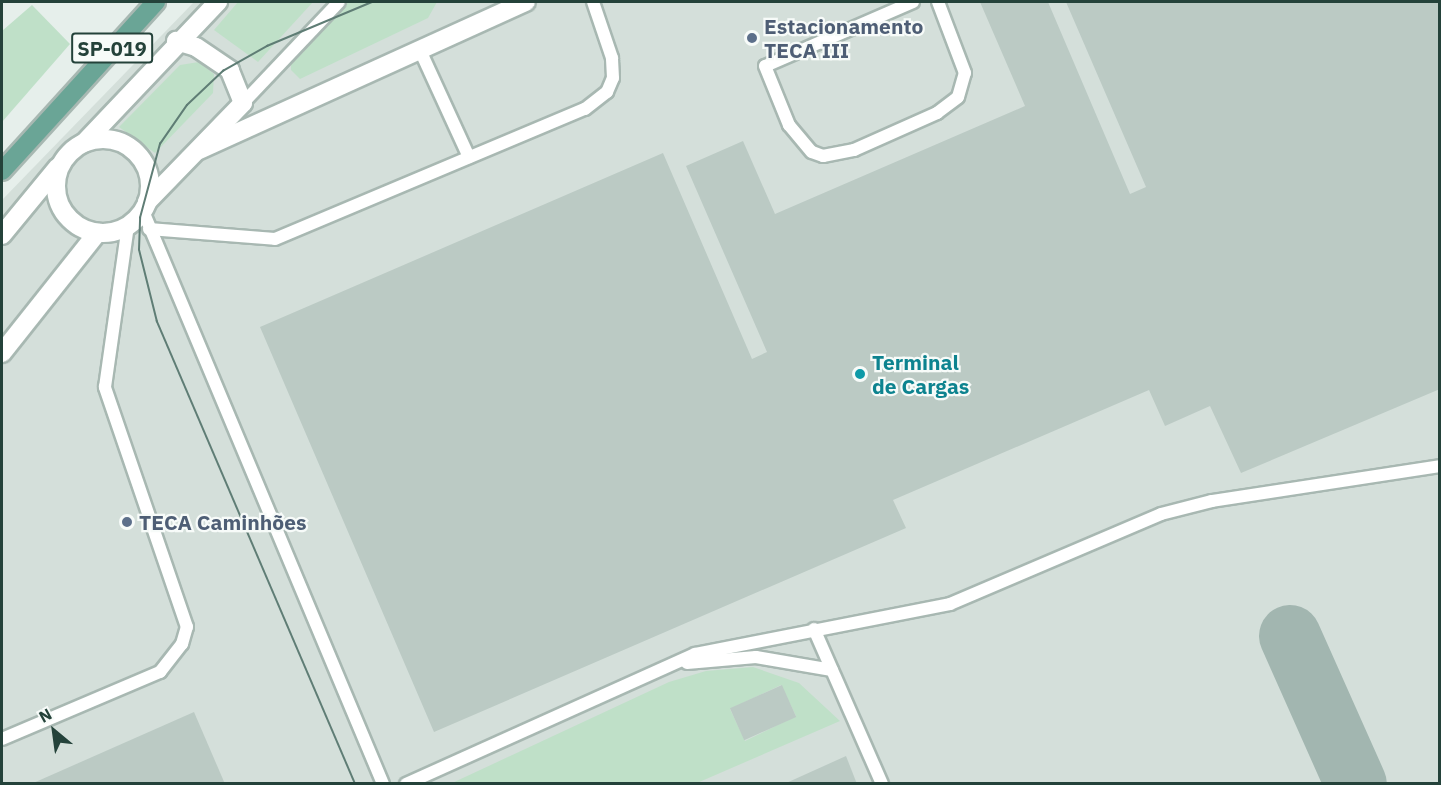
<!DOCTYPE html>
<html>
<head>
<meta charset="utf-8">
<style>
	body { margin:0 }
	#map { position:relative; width:1441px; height:785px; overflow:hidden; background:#e6efeb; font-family:"IBM Plex Sans",sans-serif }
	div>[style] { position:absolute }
	.built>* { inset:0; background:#d4dfda }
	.green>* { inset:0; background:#bfe0c8 }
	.taxiway>* { height:62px; margin:-31px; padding:0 31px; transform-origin:31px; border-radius:31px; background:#a2b6b0 }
	.building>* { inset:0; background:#bbcac4; transform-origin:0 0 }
	.roads { filter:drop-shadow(2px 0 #a8b8b2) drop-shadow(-2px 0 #a8b8b2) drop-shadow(0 2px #a8b8b2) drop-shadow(0 -2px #a8b8b2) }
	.service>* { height:12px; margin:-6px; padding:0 6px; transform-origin:6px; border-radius:6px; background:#fff }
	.minor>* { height:18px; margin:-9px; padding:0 9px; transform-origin:9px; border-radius:9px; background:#fff }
	.minor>.ring { margin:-9px; padding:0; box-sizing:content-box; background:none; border:18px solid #fff; border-radius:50% }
	.primary>* { height:18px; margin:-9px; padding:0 9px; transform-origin:9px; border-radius:9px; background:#6aa596 }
	.tram>* { height:1.5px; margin:-0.75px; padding:0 0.75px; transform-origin:0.75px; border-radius:0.75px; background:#5f7d75 }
	.dots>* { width:16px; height:16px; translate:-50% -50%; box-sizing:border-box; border:3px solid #f7fbf9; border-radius:50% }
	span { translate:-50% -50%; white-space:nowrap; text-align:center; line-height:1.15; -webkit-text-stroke:4.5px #f7fbf9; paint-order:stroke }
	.shield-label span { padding:2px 4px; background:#f7fbf9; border:2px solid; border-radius:4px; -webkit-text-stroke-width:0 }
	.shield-label { font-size:20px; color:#24423a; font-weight:700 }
	.service-label { font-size:21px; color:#4e5e75; font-weight:700 }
	.left { translate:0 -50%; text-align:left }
	.culture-label { font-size:21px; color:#0d838f; font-weight:700 }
	.frame { position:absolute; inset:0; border:3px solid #24423a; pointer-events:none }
	.north { position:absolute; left:24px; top:701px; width:60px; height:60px; -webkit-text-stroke:4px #f7fbf9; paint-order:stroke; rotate:331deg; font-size:16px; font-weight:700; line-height:24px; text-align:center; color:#24423a }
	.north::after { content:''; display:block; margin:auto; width:21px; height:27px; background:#24423a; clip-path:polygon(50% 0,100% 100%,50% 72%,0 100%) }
</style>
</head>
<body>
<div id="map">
	<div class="built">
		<i style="clip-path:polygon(194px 2px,1439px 2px,1439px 783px,2px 783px,2px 200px)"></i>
	</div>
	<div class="green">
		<i style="clip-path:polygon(238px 2px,313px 2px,258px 62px,214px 30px)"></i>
		<i style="clip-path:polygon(348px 2px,437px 2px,428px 18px,300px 79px,291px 70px,291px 59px)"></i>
		<i style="clip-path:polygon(32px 5px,70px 44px,2px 122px,2px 31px)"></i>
		<i style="clip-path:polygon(199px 62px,214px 74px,213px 93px,155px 153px,119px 127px,180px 65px)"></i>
		<i style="clip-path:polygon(evenodd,753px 667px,799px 683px,840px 721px,697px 783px,450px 784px,669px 682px,706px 671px,753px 667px,781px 685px,796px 716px,745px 741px,730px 709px,781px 685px)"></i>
	</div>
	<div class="taxiway">
		<i style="left:1290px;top:636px;width:162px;rotate:66deg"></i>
	</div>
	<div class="building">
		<i style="clip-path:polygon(980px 2px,1048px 2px,1130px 194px,1146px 187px,1066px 2px,1440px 2px,1440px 389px,1241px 473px,1210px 406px,1165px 426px,1149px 390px,893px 500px,906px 528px,434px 732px,260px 327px,663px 153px,752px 359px,767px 352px,686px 166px,743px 141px,775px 214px,1025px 106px)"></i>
		<i style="left:782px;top:685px;width:35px;height:57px;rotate:66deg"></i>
		<i style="clip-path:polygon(194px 712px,225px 784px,31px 784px)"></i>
		<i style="clip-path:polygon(846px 756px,857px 784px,784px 784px)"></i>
	</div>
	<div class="roads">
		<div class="service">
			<i style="left:913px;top:2px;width:161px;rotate:156.6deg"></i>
			<i style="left:765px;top:66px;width:64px;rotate:67.9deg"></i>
			<i style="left:789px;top:125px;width:35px;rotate:50deg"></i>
			<i style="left:812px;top:152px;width:12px;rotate:20deg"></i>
			<i style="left:823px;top:156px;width:32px;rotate:-11deg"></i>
			<i style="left:854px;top:150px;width:91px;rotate:-24deg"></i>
			<i style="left:937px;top:113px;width:26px;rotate:-37deg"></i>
			<i style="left:958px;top:97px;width:25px;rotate:-74deg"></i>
			<i style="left:965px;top:73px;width:76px;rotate:-110.8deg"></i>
			<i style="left:419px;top:48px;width:120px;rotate:65.4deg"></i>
			<i style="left:243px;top:103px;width:139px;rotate:-46.5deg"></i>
			<i style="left:143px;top:211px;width:621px;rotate:67.27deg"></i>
			<i style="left:149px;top:229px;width:126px;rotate:4.5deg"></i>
			<i style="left:275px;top:239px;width:336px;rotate:-22.8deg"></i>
			<i style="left:585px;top:109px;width:28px;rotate:-38deg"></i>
			<i style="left:607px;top:92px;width:15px;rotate:-67deg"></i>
			<i style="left:613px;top:78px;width:20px;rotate:-93deg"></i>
			<i style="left:612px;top:58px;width:59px;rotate:-108.7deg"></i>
			<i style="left:814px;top:629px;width:169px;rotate:66.3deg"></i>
			<i style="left:687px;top:663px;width:69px;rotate:-5deg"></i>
			<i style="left:756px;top:657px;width:77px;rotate:9.7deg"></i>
			<i style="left:2px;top:739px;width:172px;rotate:-23deg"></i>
			<i style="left:160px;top:672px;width:36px;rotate:-52deg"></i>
			<i style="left:182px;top:644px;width:18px;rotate:-74deg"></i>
			<i style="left:187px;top:627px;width:254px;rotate:-108.9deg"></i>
			<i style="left:105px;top:387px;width:163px;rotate:-81.9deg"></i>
			<i style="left:406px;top:784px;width:317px;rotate:-24.2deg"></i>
			<i style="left:695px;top:654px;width:260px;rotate:-11.1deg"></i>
			<i style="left:950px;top:604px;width:229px;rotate:-23.1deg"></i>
			<i style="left:1161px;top:514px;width:53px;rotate:-14.3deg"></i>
			<i style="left:1212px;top:501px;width:231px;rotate:-8.7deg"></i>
		</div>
		<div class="minor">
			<i class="ring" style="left:56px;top:139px;width:76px;height:76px"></i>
			<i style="left:84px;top:143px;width:195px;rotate:-46.5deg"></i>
			<i style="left:199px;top:150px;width:359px;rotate:-24.4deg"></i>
			<i style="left:147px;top:202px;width:138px;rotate:-45.9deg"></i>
			<i style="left:243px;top:103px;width:35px;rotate:-112deg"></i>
			<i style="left:230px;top:70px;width:41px;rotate:-145.9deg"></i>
			<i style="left:196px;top:47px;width:21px;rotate:-163deg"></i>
			<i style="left:2px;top:235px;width:88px;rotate:-50.5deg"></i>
			<i style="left:2px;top:353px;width:153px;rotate:-51.6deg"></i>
		</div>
		<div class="primary">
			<i style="left:2px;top:171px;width:229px;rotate:-47.7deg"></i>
		</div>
	</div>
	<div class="tram">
		<i style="left:355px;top:784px;width:503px;rotate:-113.2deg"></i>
		<i style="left:157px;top:322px;width:74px;rotate:-104deg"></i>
		<i style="left:139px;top:250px;width:32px;rotate:-88deg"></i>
		<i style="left:140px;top:218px;width:77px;rotate:-74.9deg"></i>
		<i style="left:160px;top:144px;width:47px;rotate:-55.3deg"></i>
		<i style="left:187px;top:105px;width:50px;rotate:-43.4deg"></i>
		<i style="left:223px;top:71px;width:51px;rotate:-29.6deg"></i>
		<i style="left:267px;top:46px;width:114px;rotate:-22.7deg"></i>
	</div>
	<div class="dots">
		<i style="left:752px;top:38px;background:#5c6f8a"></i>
		<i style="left:860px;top:374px;background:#0f9aa8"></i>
		<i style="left:127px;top:522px;background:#5c6f8a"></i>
	</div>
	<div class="shield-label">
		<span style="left:112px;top:48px">SP-019</span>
	</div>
	<div class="service-label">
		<span class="left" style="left:764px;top:38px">Estacionamento<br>TECA III</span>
		<span class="left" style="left:139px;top:522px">TECA Caminhões</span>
	</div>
	<div class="culture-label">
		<span class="left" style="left:872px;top:374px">Terminal<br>de Cargas</span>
	</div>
	<div class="frame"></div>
	<div class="north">N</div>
</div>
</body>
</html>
